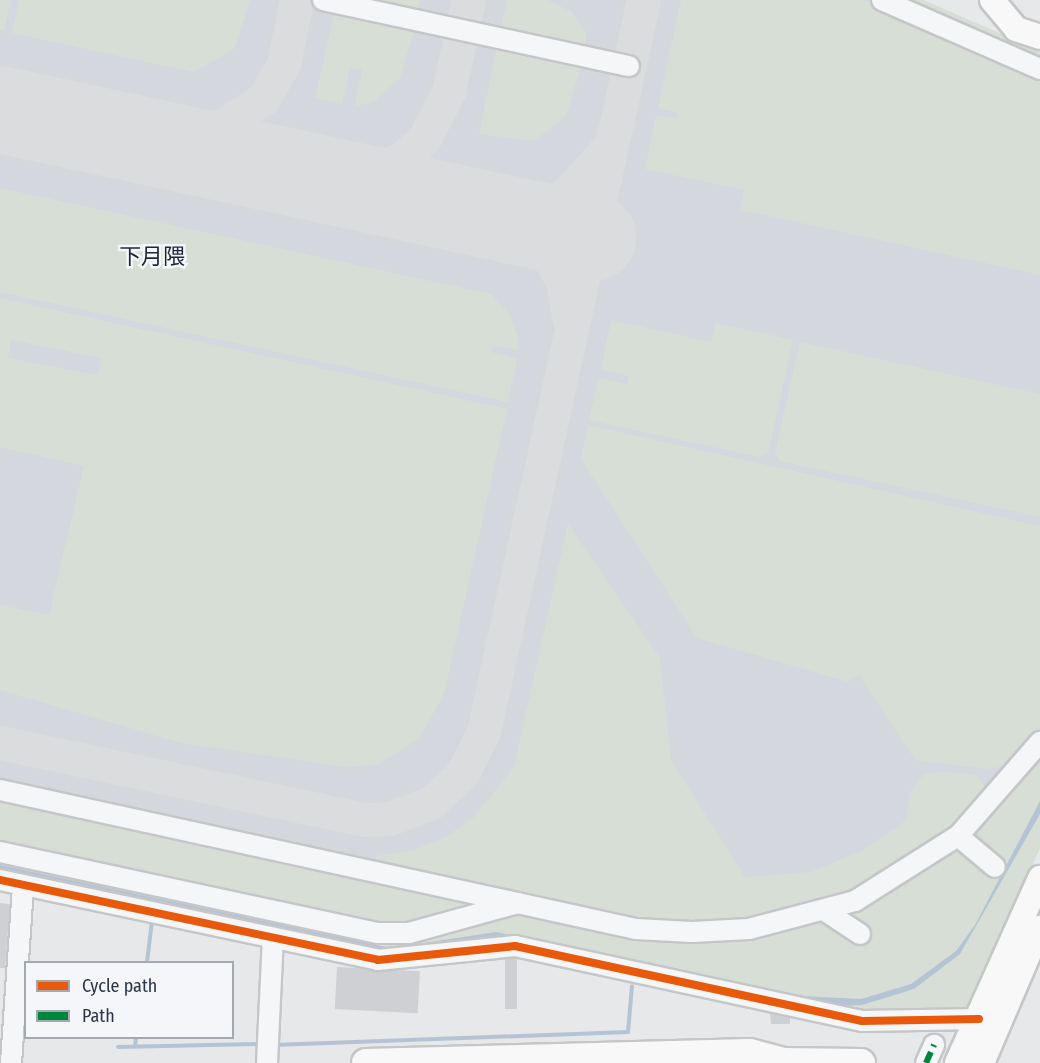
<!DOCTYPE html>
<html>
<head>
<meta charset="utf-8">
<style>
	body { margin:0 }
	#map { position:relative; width:1040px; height:1063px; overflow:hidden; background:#e6e8ea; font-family:"Fira Sans Condensed","Noto Sans JP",sans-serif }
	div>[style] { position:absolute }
	.built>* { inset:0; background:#d4d7dd }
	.green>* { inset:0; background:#d6ded6 }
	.water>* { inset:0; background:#b4c4d5 }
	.stream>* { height:4px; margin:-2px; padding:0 2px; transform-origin:2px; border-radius:2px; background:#b4c4d5 }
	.taxiway>* { height:34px; margin:-17px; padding:0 17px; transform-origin:17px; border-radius:17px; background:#dadcde }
	.runway>* { height:87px; margin:-43.5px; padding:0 43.5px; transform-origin:43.5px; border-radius:43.5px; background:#dadcde }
	.building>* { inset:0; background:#ced0d3; transform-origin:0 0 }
	.roads { filter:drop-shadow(2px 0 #c4c6c8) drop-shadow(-2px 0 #c4c6c8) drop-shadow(0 2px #c4c6c8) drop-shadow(0 -2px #c4c6c8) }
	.minor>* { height:20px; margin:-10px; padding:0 10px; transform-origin:10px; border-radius:10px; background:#f5f6f7 }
	.major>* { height:24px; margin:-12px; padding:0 12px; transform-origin:12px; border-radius:12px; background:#f8f8f8 }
	.highway>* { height:28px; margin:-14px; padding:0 14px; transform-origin:14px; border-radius:14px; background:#f8f8f8 }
	.quiet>* { height:6px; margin-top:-3px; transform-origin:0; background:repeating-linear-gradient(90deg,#00873e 0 12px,transparent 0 18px) }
	.cycleway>* { height:8px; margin:-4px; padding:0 4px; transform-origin:4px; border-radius:4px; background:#e8590c }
	span { translate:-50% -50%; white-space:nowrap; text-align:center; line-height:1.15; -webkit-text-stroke:5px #f4f6f9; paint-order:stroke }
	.quarter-label { font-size:22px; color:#1d2536 }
	.legend { position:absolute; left:24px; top:961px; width:210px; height:78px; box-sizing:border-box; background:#f4f6f9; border:2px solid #a4a8b1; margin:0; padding:8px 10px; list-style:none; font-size:18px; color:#2b3445 }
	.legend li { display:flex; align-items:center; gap:12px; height:30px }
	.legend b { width:30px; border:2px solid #a4a8b1 }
</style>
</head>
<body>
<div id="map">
	<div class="built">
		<i style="clip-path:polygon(0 0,923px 0,1040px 51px,1040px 837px,1009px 829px,886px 972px,0 796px)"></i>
	</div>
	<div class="green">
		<i style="clip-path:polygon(0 0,11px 0,4px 31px,0 30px)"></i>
		<i style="clip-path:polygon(19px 0,250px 0,235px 48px,194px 72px,12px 33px)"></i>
		<i style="clip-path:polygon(338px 0,420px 0,416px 17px)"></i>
		<i style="clip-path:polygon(507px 0,548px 0,572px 12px,586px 33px,585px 53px,499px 35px)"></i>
		<i style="clip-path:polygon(681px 0,864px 0,1040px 75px,1040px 275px,741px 210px,744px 190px,645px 169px,656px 115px,677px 119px,678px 113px,658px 108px)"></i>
		<i style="clip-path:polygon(899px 0,923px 0,1040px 51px,1040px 63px)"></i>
		<i style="clip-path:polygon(336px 7px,416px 24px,400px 78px,374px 102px,355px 106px,362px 70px,350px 68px,342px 104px,315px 98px)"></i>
		<i style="clip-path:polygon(498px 41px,583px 60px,566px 116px,534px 141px,479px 134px)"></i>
		<i style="clip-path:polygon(0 188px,491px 294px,509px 313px,517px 333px,518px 350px,494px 345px,491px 352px,517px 359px,508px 402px,0 292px)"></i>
		<i style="clip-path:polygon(evenodd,0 298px,507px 409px,444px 694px,419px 739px,377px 765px,346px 767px,181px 743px,0 690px,0 605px,49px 615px,84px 466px,0 447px,0 298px,11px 340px,101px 358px,97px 375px,8px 358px,11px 340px)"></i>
		<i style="clip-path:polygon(611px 320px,711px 342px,716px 323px,793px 340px,768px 453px,759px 457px,589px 420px,599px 378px,627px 384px,629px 376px,601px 369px)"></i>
		<i style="clip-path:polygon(800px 342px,1040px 394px,1040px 517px,780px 461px,775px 453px)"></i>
		<i style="clip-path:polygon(588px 425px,1040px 526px,1040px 730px,1017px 764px,988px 769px,915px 760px,859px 675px,848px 682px,697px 638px,581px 459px)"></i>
		<i style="clip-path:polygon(568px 524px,660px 658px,671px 760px,745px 877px,811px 872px,865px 849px,905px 821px,911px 791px,924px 774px,945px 771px,978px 776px,989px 793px,949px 835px,860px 888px,760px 918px,711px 924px,634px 919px,370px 857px,414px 850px,444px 838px,473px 818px,514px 767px)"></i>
		<i style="clip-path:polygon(1040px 750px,1040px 848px,968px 1014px,851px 1015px,539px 945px,399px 955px,0 874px,0 797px,635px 935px,835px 913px,958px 843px,993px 872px,1001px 858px,992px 860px,965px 837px)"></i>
	</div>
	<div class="water">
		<i style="clip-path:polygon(1040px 801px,1040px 814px,960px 954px,914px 989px,862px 1005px,824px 1006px,539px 945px,399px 955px,0 874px,0 865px,391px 948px,496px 932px,801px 996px,861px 999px,911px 984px,956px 951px,975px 925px)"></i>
	</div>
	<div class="stream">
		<i style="left:147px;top:962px;width:39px;rotate:-83deg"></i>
		<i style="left:273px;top:1045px;width:355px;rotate:-2.1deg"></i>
		<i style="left:628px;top:1032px;width:46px;rotate:-85deg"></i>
		<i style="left:135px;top:1046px;width:8px;rotate:-83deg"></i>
		<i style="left:118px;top:1047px;width:142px;rotate:-1.2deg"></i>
	</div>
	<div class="taxiway">
		<i style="left:161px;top:143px;width:55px;rotate:-12.5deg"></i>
		<i style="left:215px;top:131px;width:59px;rotate:-33.1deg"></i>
		<i style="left:264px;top:99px;width:39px;rotate:-60deg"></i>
		<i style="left:284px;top:65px;width:66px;rotate:-78.7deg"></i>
		<i style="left:316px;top:177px;width:53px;rotate:-2.2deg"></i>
		<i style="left:369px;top:175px;width:40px;rotate:-26.6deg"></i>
		<i style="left:405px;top:157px;width:27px;rotate:-42deg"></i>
		<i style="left:425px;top:139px;width:53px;rotate:-62.9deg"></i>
		<i style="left:449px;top:92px;width:94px;rotate:-77.7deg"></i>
		<i style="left:497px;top:216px;width:32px;rotate:28deg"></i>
		<i style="left:525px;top:231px;width:32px;rotate:46deg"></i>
		<i style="left:547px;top:254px;width:32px;rotate:60deg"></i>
		<i style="left:563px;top:282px;width:39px;rotate:80deg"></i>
		<i style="left:497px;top:216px;width:40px;rotate:-8.5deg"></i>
		<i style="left:537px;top:210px;width:30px;rotate:-26deg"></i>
		<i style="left:564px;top:197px;width:64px;rotate:-47.5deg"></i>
		<i style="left:0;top:743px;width:374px;rotate:11.9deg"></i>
		<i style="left:366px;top:820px;width:24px;rotate:-2deg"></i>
		<i style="left:390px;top:819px;width:45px;rotate:-20.9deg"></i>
		<i style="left:432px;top:803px;width:45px;rotate:-44.1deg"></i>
		<i style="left:464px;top:772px;width:45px;rotate:-63.4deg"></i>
		<i style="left:484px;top:732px;width:749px;rotate:-77.67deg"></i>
	</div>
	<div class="runway">
		<i style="left:0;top:109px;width:606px;rotate:12.2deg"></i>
	</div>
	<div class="building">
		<i style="clip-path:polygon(0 903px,10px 904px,5px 968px,0 968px)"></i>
		<i style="left:505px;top:959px;width:12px;height:50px"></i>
		<i style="left:337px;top:967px;width:83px;height:42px;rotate:3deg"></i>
		<i style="clip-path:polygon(770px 1013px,790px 1018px,790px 1024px,771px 1024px)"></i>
	</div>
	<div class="roads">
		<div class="minor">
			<i style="left:323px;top:0;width:313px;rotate:12.2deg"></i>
			<i style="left:882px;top:0;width:172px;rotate:23.6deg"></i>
			<i style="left:0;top:790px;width:651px;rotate:12.33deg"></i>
			<i style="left:636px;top:929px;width:56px;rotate:3.1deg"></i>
			<i style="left:692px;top:932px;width:57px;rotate:-3deg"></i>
			<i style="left:749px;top:929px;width:110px;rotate:-14.8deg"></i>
			<i style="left:855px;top:901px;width:122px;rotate:-32.3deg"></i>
			<i style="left:958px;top:836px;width:125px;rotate:-48.9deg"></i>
			<i style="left:958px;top:836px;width:48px;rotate:40deg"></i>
			<i style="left:0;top:852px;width:386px;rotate:12.1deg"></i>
			<i style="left:377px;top:933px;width:32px"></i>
			<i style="left:409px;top:933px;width:113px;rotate:-15.4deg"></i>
			<i style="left:0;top:880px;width:386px;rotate:11.9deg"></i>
			<i style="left:378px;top:960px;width:138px;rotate:-5.8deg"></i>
			<i style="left:515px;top:946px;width:355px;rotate:12.2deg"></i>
			<i style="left:862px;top:1021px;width:117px;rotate:-1deg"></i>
			<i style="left:825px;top:911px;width:42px;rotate:33.3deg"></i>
			<i style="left:11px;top:1063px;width:178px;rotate:-86.1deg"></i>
			<i style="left:267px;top:1063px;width:125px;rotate:-87.3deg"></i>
			<i style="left:926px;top:1063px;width:20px;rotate:-66deg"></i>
		</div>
		<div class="major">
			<i style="left:992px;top:0;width:38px;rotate:50deg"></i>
			<i style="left:1016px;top:29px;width:25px;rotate:18deg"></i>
			<i style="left:957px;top:1063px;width:203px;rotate:-65.8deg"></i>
			<i style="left:982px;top:1063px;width:147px;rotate:-66.8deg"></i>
		</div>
		<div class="highway">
			<i style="left:366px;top:1063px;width:384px;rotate:-1.5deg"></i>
			<i style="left:750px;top:1053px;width:35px;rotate:15deg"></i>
			<i style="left:784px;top:1062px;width:77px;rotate:0.7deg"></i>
		</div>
	</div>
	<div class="quiet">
		<i style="left:926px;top:1063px;width:20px;rotate:-66deg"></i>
	</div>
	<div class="cycleway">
		<i style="left:0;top:880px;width:386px;rotate:11.9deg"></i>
		<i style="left:378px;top:960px;width:138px;rotate:-5.8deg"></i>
		<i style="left:515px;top:946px;width:355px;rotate:12.2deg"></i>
		<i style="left:862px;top:1021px;width:117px;rotate:-1deg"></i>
	</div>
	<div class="quarter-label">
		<span style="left:152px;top:257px">下月隈</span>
	</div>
	<ul class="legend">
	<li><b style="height:8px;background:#e8590c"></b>Cycle path</li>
	<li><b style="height:8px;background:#00873e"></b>Path</li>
	</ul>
</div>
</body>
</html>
